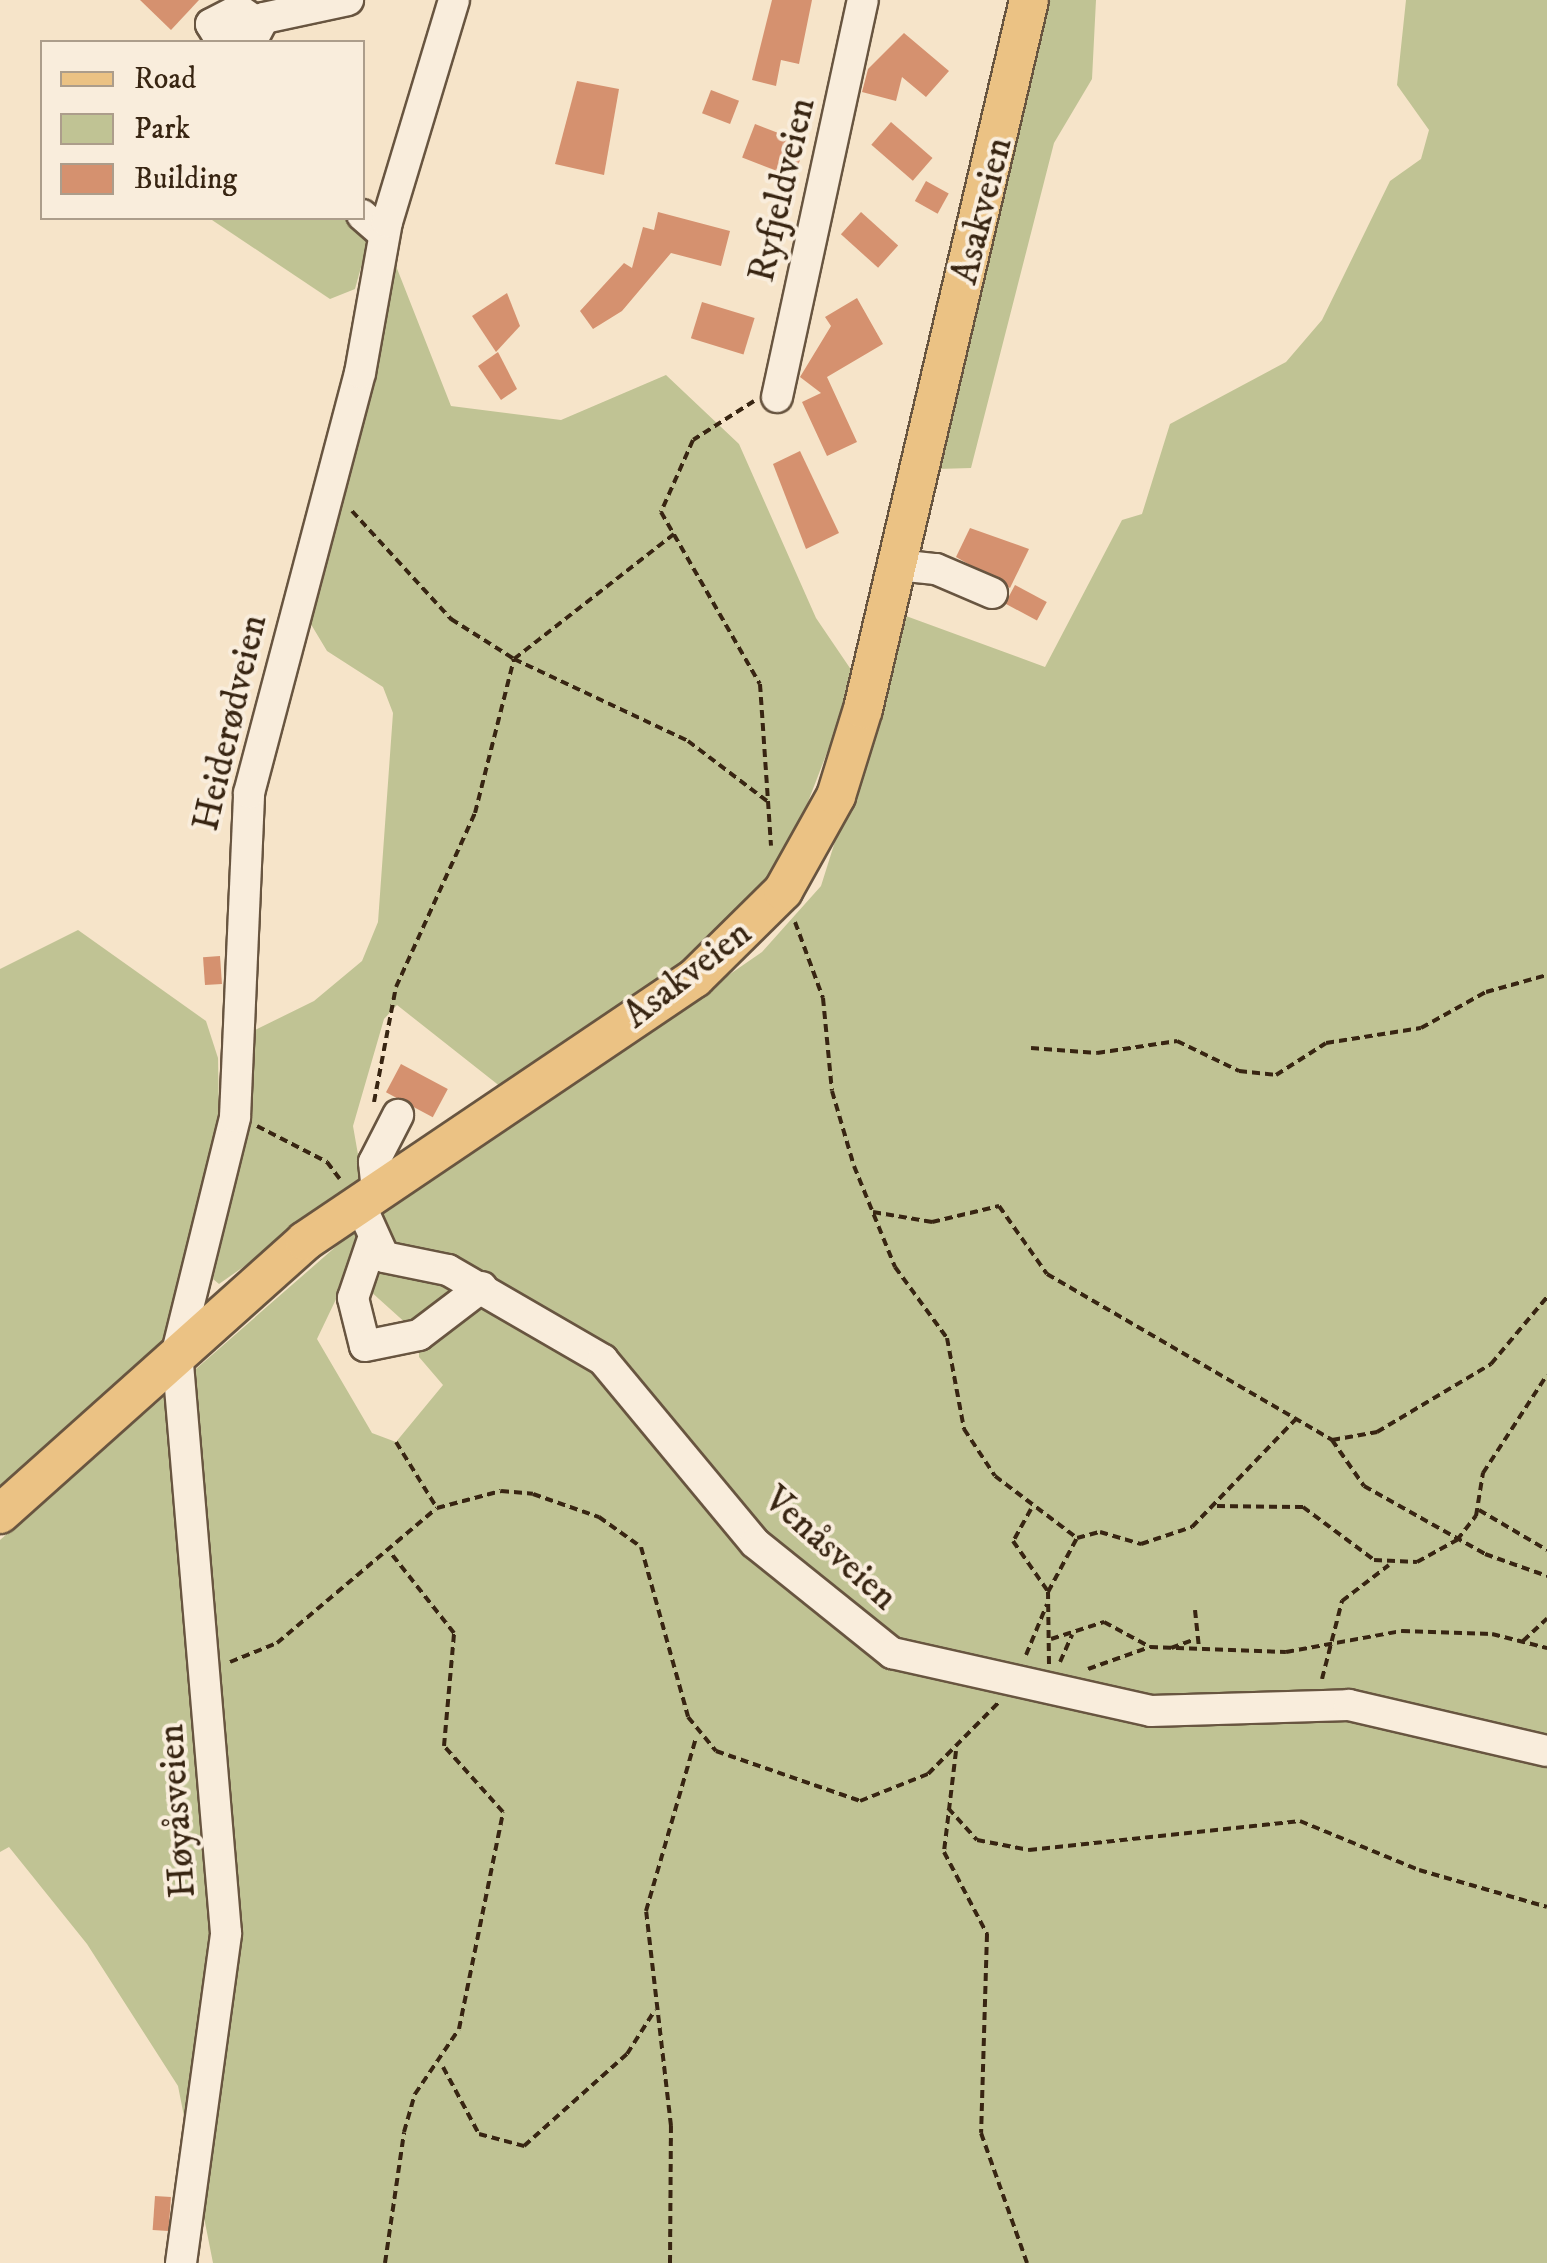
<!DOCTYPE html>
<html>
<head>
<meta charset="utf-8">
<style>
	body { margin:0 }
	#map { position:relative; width:1547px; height:2263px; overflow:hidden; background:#f6e4c9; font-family:"IM FELL DW Pica",serif }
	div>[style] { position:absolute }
	.green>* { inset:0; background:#c0c394 }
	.building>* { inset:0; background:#d5916f; transform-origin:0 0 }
	.path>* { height:4px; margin-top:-2px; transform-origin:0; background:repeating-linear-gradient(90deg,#382512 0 8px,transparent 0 13px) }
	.roads { filter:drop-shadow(2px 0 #685540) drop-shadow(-2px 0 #685540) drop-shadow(0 2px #685540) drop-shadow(0 -2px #685540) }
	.minor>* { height:30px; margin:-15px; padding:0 15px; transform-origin:15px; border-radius:15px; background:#f9eddc }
	.major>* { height:38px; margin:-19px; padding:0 19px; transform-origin:19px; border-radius:19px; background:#ebc284 }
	span { translate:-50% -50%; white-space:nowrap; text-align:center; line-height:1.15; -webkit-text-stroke:8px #f9eddc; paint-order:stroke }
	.street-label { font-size:38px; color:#382512 }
	.legend { position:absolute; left:40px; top:40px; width:325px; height:180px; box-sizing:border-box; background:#f9eddc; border:2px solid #ac9d8b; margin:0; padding:12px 18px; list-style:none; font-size:30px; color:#382512 }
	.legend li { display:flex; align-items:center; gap:20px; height:50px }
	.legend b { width:50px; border:2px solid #ac9d8b }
</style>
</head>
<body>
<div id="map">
	<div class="green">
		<i style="clip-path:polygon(1047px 0,1096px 0,1092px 79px,1054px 143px,971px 468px,937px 469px)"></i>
		<i style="clip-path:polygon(evenodd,1406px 0,1547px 0,1547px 2263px,213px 2263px,178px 2086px,87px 1944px,9px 1847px,0 1852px,0 1540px,340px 1243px,762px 952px,821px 886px,906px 616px,1045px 667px,1122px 520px,1142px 514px,1170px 424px,1286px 362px,1322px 320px,1390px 181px,1421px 159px,1429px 130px,1397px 85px,1406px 0,349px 1272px,419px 1335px,419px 1357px,443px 1385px,396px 1442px,372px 1433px,317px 1339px,349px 1272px)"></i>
		<i style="clip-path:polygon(209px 218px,348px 218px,369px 238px,355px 289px,330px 299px)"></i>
		<i style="clip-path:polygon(396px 266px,451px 406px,561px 420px,666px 375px,739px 444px,816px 618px,856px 677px,798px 828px,764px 884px,690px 960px,506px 1091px,397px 1005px,384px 1019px,353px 1126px,363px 1183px,219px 1284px,213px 1279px,240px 1166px,251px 1032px,314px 1001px,362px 961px,378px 922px,393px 713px,383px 687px,327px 651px,309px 621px)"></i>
		<i style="clip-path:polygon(78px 930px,206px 1021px,218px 1058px,219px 1121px,170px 1337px,0 1495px,0 969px)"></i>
	</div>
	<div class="building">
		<i style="clip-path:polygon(140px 0,199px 0,171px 30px)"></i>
		<i style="clip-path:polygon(772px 0,812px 0,799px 64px,781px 60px,776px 86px,752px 80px)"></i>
		<i style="clip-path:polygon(904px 33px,949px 71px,926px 97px,902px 77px,896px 101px,862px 92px,868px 69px)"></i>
		<i style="clip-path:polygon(577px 81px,619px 89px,604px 175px,555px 164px)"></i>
		<i style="left:711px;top:90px;width:30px;height:25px;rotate:21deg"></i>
		<i style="left:891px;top:122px;width:55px;height:30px;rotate:41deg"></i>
		<i style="left:755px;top:124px;width:55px;height:36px;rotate:21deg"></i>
		<i style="left:926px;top:181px;width:26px;height:23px;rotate:29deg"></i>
		<i style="clip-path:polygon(658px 212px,730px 231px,721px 266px,671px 253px,622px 311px,593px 329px,580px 311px,624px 263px,632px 268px,643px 227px,654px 230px)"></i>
		<i style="left:861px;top:212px;width:50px;height:30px;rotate:42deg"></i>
		<i style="clip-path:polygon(507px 293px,520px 326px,496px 352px,472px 316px)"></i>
		<i style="clip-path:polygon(857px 298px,883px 344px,827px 377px,857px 442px,827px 456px,802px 402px,821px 393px,800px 377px,831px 326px,825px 317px)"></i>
		<i style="left:702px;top:302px;width:55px;height:38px;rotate:17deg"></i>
		<i style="clip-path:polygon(498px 352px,517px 389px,501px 400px,478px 366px)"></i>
		<i style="clip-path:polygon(800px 451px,839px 533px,806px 549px,773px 464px)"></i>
		<i style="clip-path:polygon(970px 528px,1029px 549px,1010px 588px,956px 557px)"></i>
		<i style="left:1015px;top:585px;width:36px;height:21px;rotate:28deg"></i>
		<i style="left:220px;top:956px;width:28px;height:17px;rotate:86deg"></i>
		<i style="left:401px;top:1064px;width:53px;height:32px;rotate:28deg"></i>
		<i style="left:155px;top:2196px;width:16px;height:34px;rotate:4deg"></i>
	</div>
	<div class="path">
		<i style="left:754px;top:401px;width:72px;rotate:147.4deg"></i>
		<i style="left:693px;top:440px;width:79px;rotate:114deg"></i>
		<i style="left:661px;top:512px;width:198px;rotate:60.1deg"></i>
		<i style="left:760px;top:684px;width:162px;rotate:86.1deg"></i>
		<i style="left:352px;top:511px;width:147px;rotate:47.5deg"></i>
		<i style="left:451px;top:619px;width:75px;rotate:32.4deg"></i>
		<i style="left:514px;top:659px;width:203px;rotate:-38deg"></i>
		<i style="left:795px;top:922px;width:81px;rotate:69.8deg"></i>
		<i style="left:823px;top:998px;width:93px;rotate:84.5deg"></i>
		<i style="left:832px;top:1091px;width:78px;rotate:73.7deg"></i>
		<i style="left:854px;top:1166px;width:109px;rotate:67.9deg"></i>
		<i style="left:895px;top:1267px;width:88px;rotate:53.8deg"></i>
		<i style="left:947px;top:1338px;width:93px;rotate:79.4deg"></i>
		<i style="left:964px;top:1429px;width:56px;rotate:56.6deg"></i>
		<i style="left:995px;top:1476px;width:103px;rotate:37.1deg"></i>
		<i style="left:1031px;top:1048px;width:66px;rotate:4.3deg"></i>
		<i style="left:1097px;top:1053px;width:81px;rotate:-8.5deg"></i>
		<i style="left:1177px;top:1041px;width:69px;rotate:25.8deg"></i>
		<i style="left:1239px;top:1071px;width:37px;rotate:6deg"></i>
		<i style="left:1276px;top:1075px;width:59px;rotate:-32.6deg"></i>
		<i style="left:1326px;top:1043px;width:96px;rotate:-9deg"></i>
		<i style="left:1421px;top:1028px;width:74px;rotate:-29deg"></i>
		<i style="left:1486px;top:992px;width:63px;rotate:-15.6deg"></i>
		<i style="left:374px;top:1102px;width:117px;rotate:-79.2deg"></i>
		<i style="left:396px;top:987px;width:191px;rotate:-65.6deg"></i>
		<i style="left:475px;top:813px;width:159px;rotate:-75.8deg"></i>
		<i style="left:514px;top:659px;width:192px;rotate:25.2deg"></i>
		<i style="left:688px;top:741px;width:99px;rotate:37.2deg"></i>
		<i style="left:257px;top:1126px;width:79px;rotate:27.2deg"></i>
		<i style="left:327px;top:1162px;width:21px;rotate:53deg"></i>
		<i style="left:873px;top:1212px;width:60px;rotate:9.6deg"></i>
		<i style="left:932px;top:1222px;width:69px;rotate:-13.4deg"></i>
		<i style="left:999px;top:1206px;width:83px;rotate:54.8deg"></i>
		<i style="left:1047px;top:1274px;width:330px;rotate:30.2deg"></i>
		<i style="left:1332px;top:1440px;width:46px;rotate:-10.1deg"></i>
		<i style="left:1377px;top:1432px;width:133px;rotate:-30.8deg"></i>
		<i style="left:1491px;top:1364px;width:87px;rotate:-50.1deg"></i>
		<i style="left:1332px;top:1440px;width:56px;rotate:55.2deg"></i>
		<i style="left:1364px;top:1486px;width:139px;rotate:29.3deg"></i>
		<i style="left:1485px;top:1554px;width:66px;rotate:19.5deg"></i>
		<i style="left:396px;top:1442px;width:78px;rotate:58.2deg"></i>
		<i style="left:437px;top:1508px;width:66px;rotate:-14.9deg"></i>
		<i style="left:501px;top:1491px;width:32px;rotate:5deg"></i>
		<i style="left:533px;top:1494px;width:70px;rotate:19.2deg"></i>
		<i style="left:599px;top:1517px;width:52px;rotate:35.5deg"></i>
		<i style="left:641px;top:1547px;width:176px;rotate:74.5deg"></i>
		<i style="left:688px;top:1717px;width:44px;rotate:50.5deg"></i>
		<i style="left:716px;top:1751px;width:152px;rotate:19.1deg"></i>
		<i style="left:860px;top:1801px;width:73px;rotate:-21.7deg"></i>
		<i style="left:928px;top:1774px;width:101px;rotate:-45.4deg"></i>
		<i style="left:1217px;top:1506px;width:86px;rotate:0.7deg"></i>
		<i style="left:1303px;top:1507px;width:89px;rotate:36.7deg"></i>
		<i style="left:1374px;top:1560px;width:43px;rotate:2.7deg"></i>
		<i style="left:1417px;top:1562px;width:46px;rotate:-28.8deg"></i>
		<i style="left:1457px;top:1540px;width:31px;rotate:-52deg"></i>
		<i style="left:1476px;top:1516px;width:44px;rotate:-80.8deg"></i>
		<i style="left:1483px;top:1473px;width:117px;rotate:-56.9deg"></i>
		<i style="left:1031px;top:1509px;width:37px;rotate:119deg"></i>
		<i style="left:1013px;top:1541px;width:60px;rotate:55.2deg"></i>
		<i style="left:1479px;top:1510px;width:79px;rotate:30.5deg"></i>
		<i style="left:1195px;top:1610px;width:37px;rotate:84deg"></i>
		<i style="left:1051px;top:1639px;width:56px;rotate:-17.8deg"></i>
		<i style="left:1104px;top:1622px;width:52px;rotate:28.5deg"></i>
		<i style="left:1523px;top:1641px;width:33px;rotate:-43deg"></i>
		<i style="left:1171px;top:1648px;width:23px;rotate:-20deg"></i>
		<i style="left:1026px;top:1655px;width:55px;rotate:-67.6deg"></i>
		<i style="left:230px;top:1662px;width:51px;rotate:-22deg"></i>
		<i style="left:277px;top:1643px;width:209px;rotate:-40.2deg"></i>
		<i style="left:1060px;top:1662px;width:30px;rotate:-66deg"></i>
		<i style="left:1049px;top:1664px;width:72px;rotate:-90.8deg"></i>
		<i style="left:1048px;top:1592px;width:61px;rotate:-61.8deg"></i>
		<i style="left:1077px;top:1538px;width:24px;rotate:-15deg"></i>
		<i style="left:1100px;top:1532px;width:43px;rotate:16.3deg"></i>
		<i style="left:1141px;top:1544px;width:54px;rotate:-18.4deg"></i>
		<i style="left:1192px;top:1527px;width:149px;rotate:-46.1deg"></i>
		<i style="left:1088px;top:1669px;width:66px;rotate:-19.5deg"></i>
		<i style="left:1150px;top:1647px;width:136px;rotate:2.1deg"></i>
		<i style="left:1286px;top:1652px;width:118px;rotate:-10.3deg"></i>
		<i style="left:1402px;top:1631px;width:90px;rotate:1.9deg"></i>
		<i style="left:1492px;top:1634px;width:57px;rotate:14.3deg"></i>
		<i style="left:1322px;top:1679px;width:81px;rotate:-75.6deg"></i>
		<i style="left:1342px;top:1601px;width:59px;rotate:-37.5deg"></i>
		<i style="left:956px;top:1751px;width:102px;rotate:96.8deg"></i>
		<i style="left:944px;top:1852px;width:93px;rotate:62.3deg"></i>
		<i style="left:987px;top:1934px;width:199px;rotate:91.7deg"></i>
		<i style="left:981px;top:2133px;width:138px;rotate:70.5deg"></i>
		<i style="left:948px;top:1808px;width:43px;rotate:47.8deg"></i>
		<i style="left:977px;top:1840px;width:53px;rotate:10.9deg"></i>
		<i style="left:1029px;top:1850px;width:273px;rotate:-6.1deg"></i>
		<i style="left:1300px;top:1821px;width:129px;rotate:22.4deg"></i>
		<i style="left:1419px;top:1870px;width:133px;rotate:16.1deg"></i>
		<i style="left:443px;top:2067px;width:76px;rotate:61.8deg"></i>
		<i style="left:479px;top:2134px;width:47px;rotate:14.9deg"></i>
		<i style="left:524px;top:2146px;width:138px;rotate:-41.8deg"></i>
		<i style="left:627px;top:2054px;width:52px;rotate:-57.5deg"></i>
		<i style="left:385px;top:2263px;width:132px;rotate:-81.7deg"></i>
		<i style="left:404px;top:2132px;width:40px;rotate:-74deg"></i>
		<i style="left:415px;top:2094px;width:78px;rotate:-55.9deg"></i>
		<i style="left:459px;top:2029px;width:221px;rotate:-78.5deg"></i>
		<i style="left:503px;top:1812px;width:89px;rotate:-131.8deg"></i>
		<i style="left:444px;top:1746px;width:113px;rotate:-84.9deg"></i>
		<i style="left:454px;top:1633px;width:103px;rotate:-128.3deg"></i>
		<i style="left:670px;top:2263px;width:137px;rotate:-89.6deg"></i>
		<i style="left:671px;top:2126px;width:216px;rotate:-96.6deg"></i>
		<i style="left:646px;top:1911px;width:180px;rotate:-73.9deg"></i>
	</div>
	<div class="roads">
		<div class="minor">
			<i style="left:250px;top:40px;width:31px;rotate:-174deg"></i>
			<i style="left:219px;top:37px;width:15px;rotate:-122deg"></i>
			<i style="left:211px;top:24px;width:31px;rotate:-27deg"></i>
			<i style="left:239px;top:10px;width:21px;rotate:35deg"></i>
			<i style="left:251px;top:42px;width:27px;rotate:-62deg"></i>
			<i style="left:264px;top:18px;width:86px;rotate:-12.1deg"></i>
			<i style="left:362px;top:215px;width:29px;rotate:41deg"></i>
			<i style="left:777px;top:397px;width:406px;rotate:-77.8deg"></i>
			<i style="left:897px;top:565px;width:39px;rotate:6deg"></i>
			<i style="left:936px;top:569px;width:61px;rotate:23.2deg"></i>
			<i style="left:377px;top:1191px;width:29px;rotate:-96deg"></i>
			<i style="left:374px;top:1162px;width:53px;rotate:-62.9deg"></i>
			<i style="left:359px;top:1202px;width:60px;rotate:65.6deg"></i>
			<i style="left:384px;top:1257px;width:65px;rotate:11.5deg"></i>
			<i style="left:448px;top:1270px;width:179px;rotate:30.1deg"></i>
			<i style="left:603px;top:1360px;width:238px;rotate:50.3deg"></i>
			<i style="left:755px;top:1543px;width:176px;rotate:38.8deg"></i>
			<i style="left:892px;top:1653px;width:265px;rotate:12.6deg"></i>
			<i style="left:1151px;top:1711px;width:198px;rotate:-1.7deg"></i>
			<i style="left:1349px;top:1705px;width:203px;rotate:13.1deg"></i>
			<i style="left:372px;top:1242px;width:59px;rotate:108.7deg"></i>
			<i style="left:353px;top:1298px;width:49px;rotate:76deg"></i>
			<i style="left:365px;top:1346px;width:55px;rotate:-11.5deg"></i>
			<i style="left:419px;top:1335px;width:79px;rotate:-37.3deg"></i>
			<i style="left:181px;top:2263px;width:333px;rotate:-82.2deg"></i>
			<i style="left:226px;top:1933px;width:583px;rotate:-94.82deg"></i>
			<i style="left:177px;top:1352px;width:242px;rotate:-76.1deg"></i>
			<i style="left:235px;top:1117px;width:324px;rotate:-87.5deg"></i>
			<i style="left:249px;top:793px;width:434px;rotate:-75.2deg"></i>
			<i style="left:360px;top:373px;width:153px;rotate:-79.9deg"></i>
			<i style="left:387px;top:222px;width:232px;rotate:-73.2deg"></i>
		</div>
		<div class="major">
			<i style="left:0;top:1514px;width:409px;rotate:-41.8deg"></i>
			<i style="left:305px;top:1241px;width:470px;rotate:-34deg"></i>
			<i style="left:695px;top:978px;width:124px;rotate:-44.7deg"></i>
			<i style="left:783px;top:891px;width:109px;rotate:-60.8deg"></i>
			<i style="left:836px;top:796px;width:91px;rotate:-72.8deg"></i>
			<i style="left:863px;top:709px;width:728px;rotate:-76.82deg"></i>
		</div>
	</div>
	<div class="street-label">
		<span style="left:783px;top:190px;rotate:-77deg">Ryfjeldveien</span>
		<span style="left:983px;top:211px;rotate:-76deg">Asakveien</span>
		<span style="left:231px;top:723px;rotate:-77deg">Heiderødveien</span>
		<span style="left:688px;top:975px;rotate:-38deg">Asakveien</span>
		<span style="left:830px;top:1549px;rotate:42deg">Venåsveien</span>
		<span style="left:178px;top:1811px;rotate:-94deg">Høyåsveien</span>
	</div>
	<ul class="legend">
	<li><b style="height:12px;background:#ebc284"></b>Road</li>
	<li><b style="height:28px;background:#c0c394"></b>Park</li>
	<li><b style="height:28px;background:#d5916f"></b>Building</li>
	</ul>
</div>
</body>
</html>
